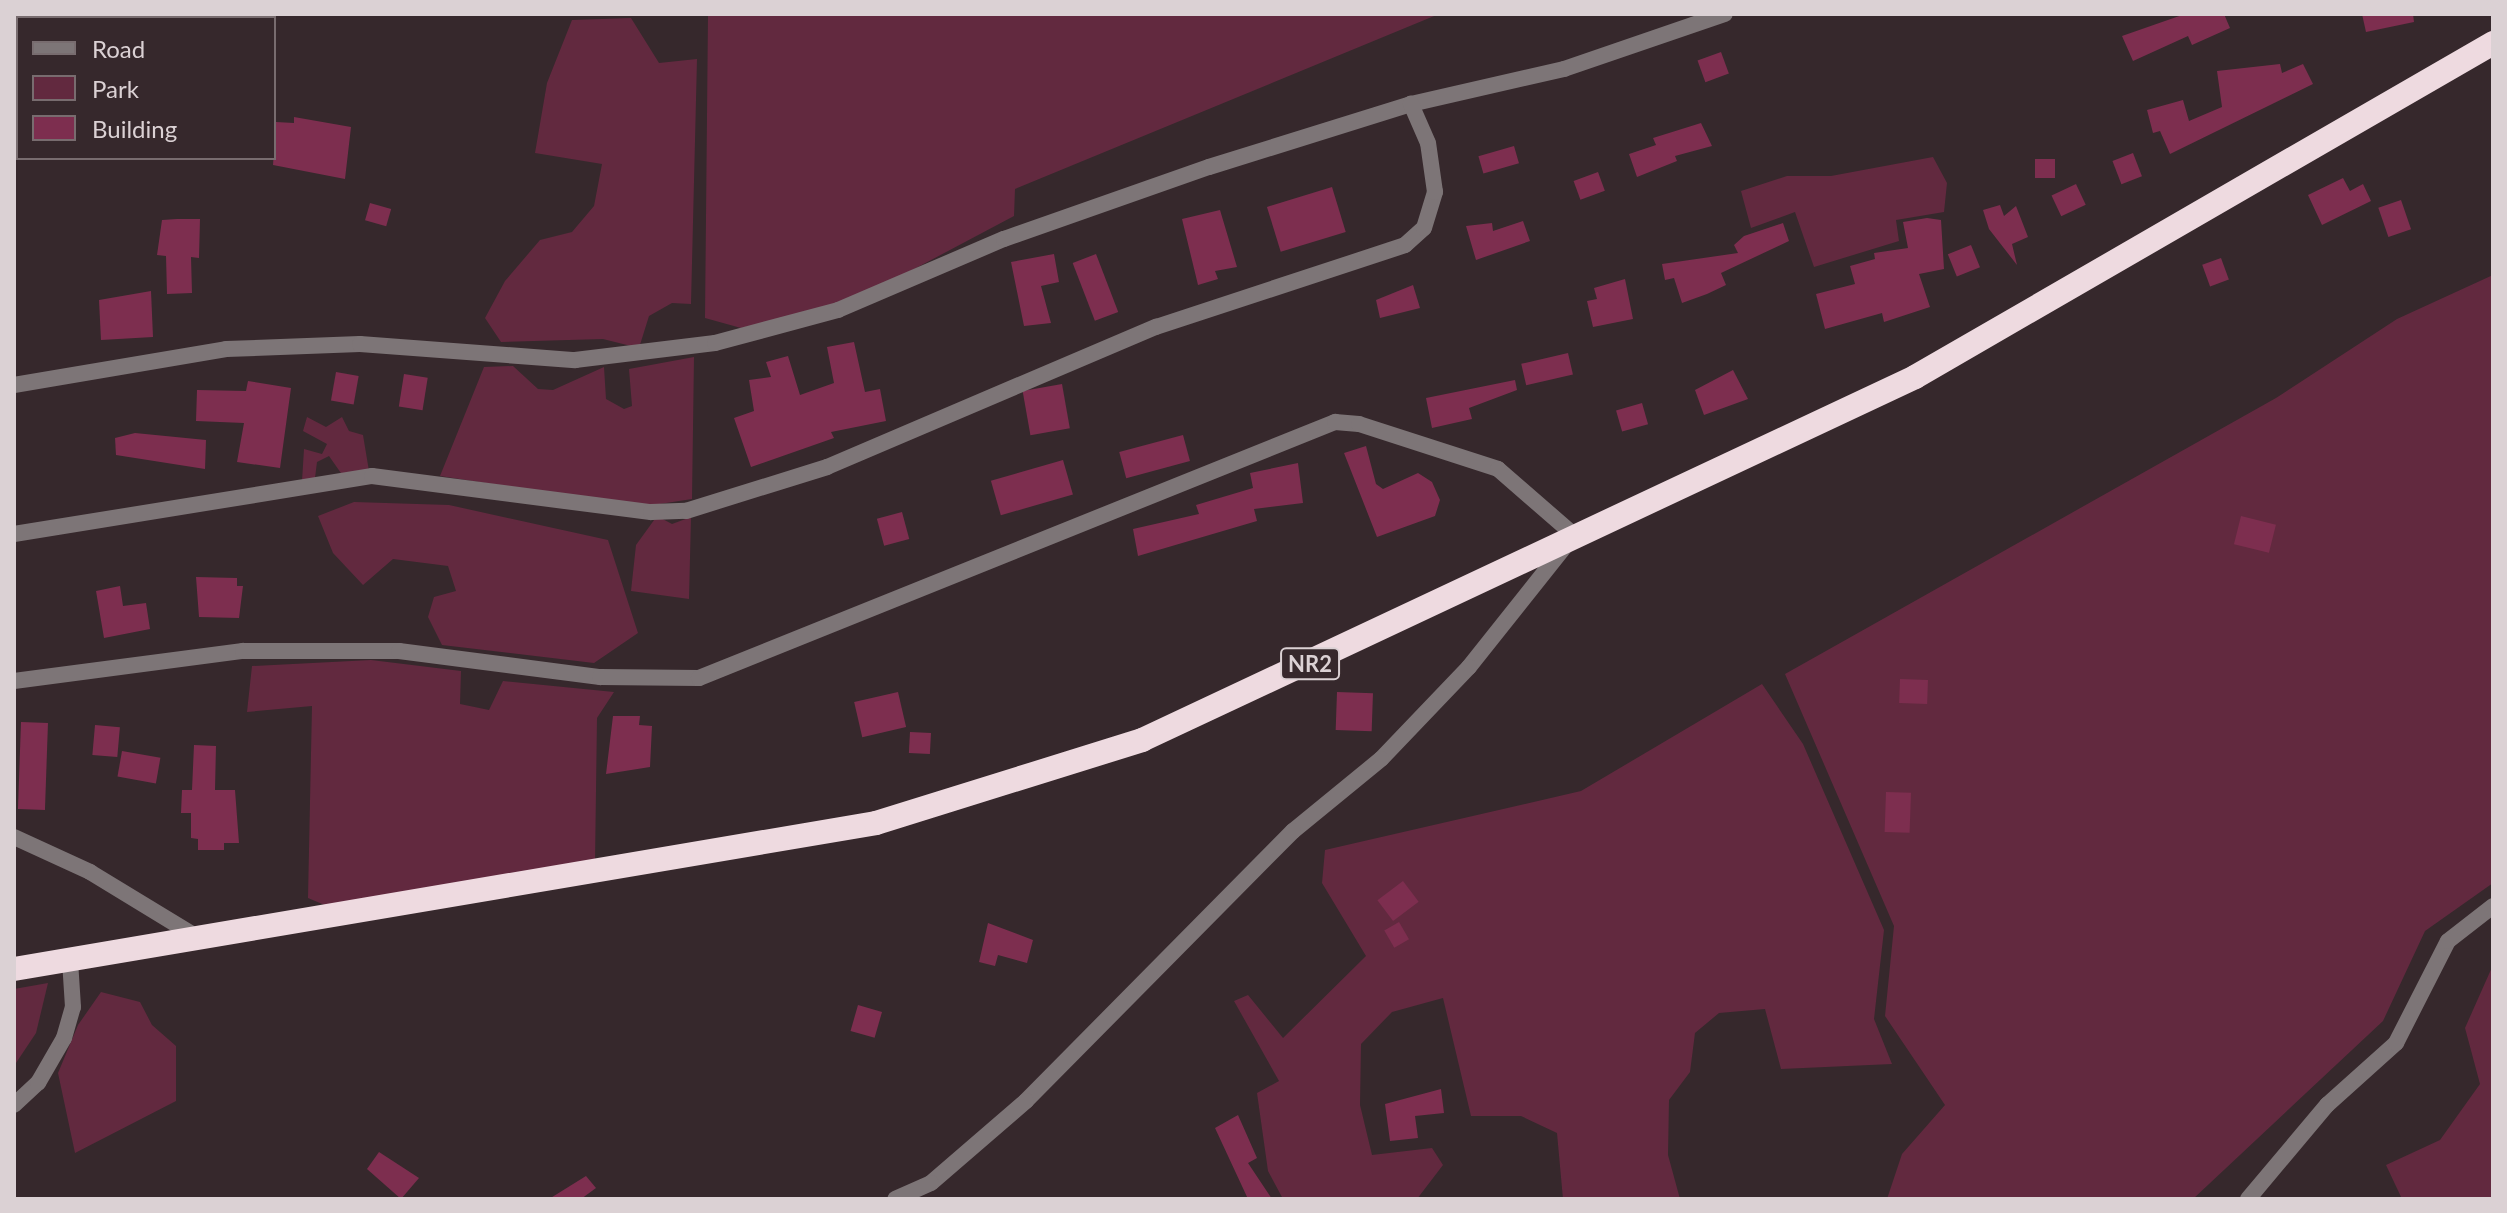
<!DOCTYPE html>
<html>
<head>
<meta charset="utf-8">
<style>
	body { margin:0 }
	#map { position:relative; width:2507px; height:1213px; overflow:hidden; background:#36282c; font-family:Lato,sans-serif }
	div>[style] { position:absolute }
	.green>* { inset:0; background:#62293f }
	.building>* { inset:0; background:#7d2e4f; transform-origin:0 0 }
	.street>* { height:16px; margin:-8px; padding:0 8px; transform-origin:8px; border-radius:8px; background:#7d7577 }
	.highway>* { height:24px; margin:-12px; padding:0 12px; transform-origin:12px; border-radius:12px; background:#eedae0 }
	span { translate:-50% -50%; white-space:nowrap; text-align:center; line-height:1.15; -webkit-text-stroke:6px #36282c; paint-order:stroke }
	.shield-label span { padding:2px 6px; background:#36282c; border:2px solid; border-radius:6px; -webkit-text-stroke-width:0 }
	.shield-label { font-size:22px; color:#dbd1d4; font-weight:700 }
	.frame { position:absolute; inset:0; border:16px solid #dbd1d4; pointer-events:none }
	.legend { position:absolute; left:16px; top:16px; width:260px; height:144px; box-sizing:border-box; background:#36282c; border:2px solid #786c6f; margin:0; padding:10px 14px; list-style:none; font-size:24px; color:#dbd1d4 }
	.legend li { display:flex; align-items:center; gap:16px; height:40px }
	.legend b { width:40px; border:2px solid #786c6f }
</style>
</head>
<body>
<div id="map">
	<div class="green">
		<i style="clip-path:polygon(708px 14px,1439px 14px,1015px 189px,1014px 216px,884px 285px,819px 311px,741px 328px,705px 318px)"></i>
		<i style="clip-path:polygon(631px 18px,659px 63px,697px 59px,691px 304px,672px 303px,649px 316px,639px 348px,603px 339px,501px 342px,485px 318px,505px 281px,540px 240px,572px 232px,594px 206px,602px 164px,535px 153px,547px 83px,572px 20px)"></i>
		<i style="clip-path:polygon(1933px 157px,1947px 183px,1944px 212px,1896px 220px,1899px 241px,1814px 267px,1795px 212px,1751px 228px,1741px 191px,1787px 176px,1831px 176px)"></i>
		<i style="clip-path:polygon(2493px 275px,2493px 883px,2425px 931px,2383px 1021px,2193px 1199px,1887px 1199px,1902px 1154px,1945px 1105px,1885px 1016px,1894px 926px,1785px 674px,2276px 398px,2397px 319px)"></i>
		<i style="clip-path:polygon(694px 357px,692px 499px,640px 507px,440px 476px,484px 367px,513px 366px,538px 389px,553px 390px,604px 367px,606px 399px,624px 409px,632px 406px,629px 369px)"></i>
		<i style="clip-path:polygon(307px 417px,326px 427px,342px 417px,349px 431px,363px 435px,369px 471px,343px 476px,329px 456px,317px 462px,315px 478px,302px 481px,304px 449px,322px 454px,327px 444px,303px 431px)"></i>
		<i style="clip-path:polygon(354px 502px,449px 505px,608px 540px,638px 633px,594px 663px,442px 645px,428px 617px,434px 597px,456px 591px,448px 566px,393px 559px,363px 585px,333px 553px,318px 516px)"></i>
		<i style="clip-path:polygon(657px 516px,672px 524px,691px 517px,689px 599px,631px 591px,636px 545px)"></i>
		<i style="clip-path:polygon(371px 660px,461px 671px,460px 704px,489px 710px,503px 681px,614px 692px,597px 718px,595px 863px,327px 906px,308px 898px,312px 706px,247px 712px,252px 666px)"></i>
		<i style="clip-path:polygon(1762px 684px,1803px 744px,1884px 930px,1874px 1019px,1892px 1064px,1781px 1069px,1765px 1009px,1719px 1013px,1695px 1033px,1690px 1072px,1669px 1100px,1668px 1155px,1680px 1199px,1563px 1199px,1557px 1133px,1521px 1116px,1471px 1116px,1443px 998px,1392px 1012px,1361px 1044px,1360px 1105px,1372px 1155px,1432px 1148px,1443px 1165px,1417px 1199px,1283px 1199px,1268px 1171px,1257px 1093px,1279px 1081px,1234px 1001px,1248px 995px,1283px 1038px,1366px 956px,1322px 883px,1325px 850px,1581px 791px)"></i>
		<i style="clip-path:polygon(2493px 965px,2493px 1199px,2402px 1199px,2386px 1165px,2440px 1140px,2480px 1084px,2465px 1028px)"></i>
		<i style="clip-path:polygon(48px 983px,36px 1033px,14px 1066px,14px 989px)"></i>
		<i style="clip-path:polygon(101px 992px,140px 1002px,152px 1025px,176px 1046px,176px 1101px,75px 1153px,58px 1073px,78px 1025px)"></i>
	</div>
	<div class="building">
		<i style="clip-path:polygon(2185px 14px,2224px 14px,2230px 28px,2192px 45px,2188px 36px,2133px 61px,2122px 36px)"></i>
		<i style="clip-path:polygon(2362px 14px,2413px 14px,2414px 22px,2366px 32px)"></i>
		<i style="left:1721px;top:52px;width:23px;height:25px;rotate:70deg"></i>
		<i style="clip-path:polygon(2280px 64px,2282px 73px,2303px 64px,2313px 84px,2170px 154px,2160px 131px,2153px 133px,2147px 110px,2183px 100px,2189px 121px,2222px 107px,2217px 71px)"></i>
		<i style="clip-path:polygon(294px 117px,351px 127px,345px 179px,273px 165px,276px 122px,294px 123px)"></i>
		<i style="clip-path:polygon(1701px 123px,1712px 146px,1675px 156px,1677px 161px,1637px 177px,1629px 154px,1656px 145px,1653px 138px)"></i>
		<i style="left:1514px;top:146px;width:18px;height:37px;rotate:74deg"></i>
		<i style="left:2133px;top:153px;width:25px;height:22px;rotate:69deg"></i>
		<i style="left:2035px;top:159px;width:20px;height:19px"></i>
		<i style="left:1598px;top:172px;width:20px;height:26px;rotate:70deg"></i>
		<i style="clip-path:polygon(2343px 178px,2350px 191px,2363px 184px,2371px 201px,2322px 225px,2308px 195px)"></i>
		<i style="left:2076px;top:184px;width:23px;height:27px;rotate:65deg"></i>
		<i style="left:1332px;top:187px;width:47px;height:68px;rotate:73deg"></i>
		<i style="left:2401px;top:200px;width:31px;height:24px;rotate:71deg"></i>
		<i style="left:370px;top:203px;width:22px;height:18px;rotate:16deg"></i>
		<i style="clip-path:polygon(2000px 205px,2004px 216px,2016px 206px,2028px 237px,2012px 244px,2017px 265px,1989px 229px,1983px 210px)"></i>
		<i style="clip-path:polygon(1220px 210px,1237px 267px,1215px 271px,1218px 279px,1198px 285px,1182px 219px)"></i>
		<i style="clip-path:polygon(1927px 218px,1941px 220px,1944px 269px,1919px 274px,1930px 307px,1884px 322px,1882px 313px,1825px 329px,1816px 294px,1855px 284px,1850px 266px,1875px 259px,1874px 253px,1908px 248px,1903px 222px)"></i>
		<i style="clip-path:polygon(177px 219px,200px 219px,199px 258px,191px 257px,192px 293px,167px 294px,166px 256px,157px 255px,162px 220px)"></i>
		<i style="clip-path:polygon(1523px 221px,1530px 241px,1476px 260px,1466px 226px,1492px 223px,1493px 231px)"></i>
		<i style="clip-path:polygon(1783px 223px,1789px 241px,1721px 273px,1726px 285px,1707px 294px,1682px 303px,1674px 278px,1665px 280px,1662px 264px,1738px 253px,1734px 245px,1744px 236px)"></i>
		<i style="left:1971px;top:245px;width:24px;height:25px;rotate:68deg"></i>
		<i style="clip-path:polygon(1054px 254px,1059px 282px,1041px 286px,1051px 323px,1024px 326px,1011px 262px)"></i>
		<i style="left:1096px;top:254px;width:62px;height:25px;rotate:69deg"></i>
		<i style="left:2221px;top:258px;width:23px;height:20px;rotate:70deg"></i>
		<i style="clip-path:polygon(1625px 279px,1633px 319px,1593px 327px,1587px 301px,1597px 299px,1594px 288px)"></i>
		<i style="clip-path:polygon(1413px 285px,1420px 308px,1380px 318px,1376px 300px)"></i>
		<i style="clip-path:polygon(151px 291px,153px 337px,101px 340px,99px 300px)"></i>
		<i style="clip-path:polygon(854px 342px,865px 392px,880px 389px,886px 421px,831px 432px,834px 438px,751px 467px,734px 418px,754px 411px,749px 380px,771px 377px,766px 362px,788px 356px,800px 395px,834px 383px,827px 347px)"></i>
		<i style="left:1568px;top:353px;width:22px;height:48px;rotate:77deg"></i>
		<i style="clip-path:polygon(1733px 370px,1748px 399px,1704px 415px,1695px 390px)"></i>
		<i style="left:336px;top:372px;width:23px;height:29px;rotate:10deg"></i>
		<i style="left:404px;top:374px;width:24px;height:33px;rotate:9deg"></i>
		<i style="clip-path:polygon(1515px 380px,1517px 390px,1469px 408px,1472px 419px,1432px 428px,1426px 398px)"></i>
		<i style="clip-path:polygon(248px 381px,291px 388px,280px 468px,237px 462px,244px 423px,196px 421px,197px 390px,246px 391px)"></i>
		<i style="left:1062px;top:384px;width:45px;height:40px;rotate:80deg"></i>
		<i style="left:1642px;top:403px;width:22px;height:27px;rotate:74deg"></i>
		<i style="clip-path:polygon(135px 433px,206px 440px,205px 469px,116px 455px,115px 438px)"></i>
		<i style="left:1183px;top:435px;width:27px;height:66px;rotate:75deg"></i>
		<i style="clip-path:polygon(1366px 446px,1376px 484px,1383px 489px,1418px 473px,1432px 482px,1440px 500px,1435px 516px,1377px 537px,1344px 453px)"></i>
		<i style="left:1063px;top:460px;width:36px;height:75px;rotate:74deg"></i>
		<i style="clip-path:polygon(1298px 463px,1303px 503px,1254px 509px,1257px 521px,1138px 556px,1133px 529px,1199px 514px,1196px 505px,1253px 488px,1250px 473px)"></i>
		<i style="left:902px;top:512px;width:28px;height:26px;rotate:75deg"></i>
		<i style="left:2241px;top:516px;width:36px;height:29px;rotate:14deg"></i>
		<i style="clip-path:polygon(196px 577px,237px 578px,237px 586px,243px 586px,239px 618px,199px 617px)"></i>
		<i style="clip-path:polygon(120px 586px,123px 606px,146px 603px,150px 629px,104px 638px,96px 591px)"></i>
		<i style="left:1900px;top:679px;width:28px;height:24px;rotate:2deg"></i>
		<i style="left:898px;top:692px;width:36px;height:45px;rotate:77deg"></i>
		<i style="left:1337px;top:692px;width:36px;height:38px;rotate:2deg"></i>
		<i style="clip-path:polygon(613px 716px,640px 716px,639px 725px,652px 726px,650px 767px,606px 774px)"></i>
		<i style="left:21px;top:722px;width:27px;height:87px;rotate:2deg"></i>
		<i style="left:95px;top:725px;width:25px;height:30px;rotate:5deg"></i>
		<i style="left:910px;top:732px;width:21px;height:21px;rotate:3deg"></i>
		<i style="clip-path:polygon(194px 745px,216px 746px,215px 790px,235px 790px,239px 843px,224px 843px,224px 850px,198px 850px,198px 839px,191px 838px,191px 813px,181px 813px,182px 790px,192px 790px)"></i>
		<i style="left:122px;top:751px;width:39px;height:26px;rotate:10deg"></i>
		<i style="left:1886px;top:792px;width:25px;height:40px;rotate:2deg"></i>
		<i style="left:1403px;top:881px;width:26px;height:32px;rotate:53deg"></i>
		<i style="left:1399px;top:922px;width:20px;height:17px;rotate:60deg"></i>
		<i style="clip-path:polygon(988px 923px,1033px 940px,1027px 963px,998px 955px,995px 966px,979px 962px)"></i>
		<i style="left:858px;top:1005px;width:25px;height:27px;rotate:16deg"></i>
		<i style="clip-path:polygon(1441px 1089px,1444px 1113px,1415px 1116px,1418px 1138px,1390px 1141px,1385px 1104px)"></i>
		<i style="clip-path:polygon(1238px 1115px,1257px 1158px,1248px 1163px,1272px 1199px,1248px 1199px,1215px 1128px)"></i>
		<i style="clip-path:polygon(379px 1152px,419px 1178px,401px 1199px,367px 1169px)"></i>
		<i style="clip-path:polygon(586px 1176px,596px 1188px,581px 1199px,549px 1199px)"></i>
	</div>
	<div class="street">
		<i style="left:14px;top:385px;width:215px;rotate:-9.6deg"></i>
		<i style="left:226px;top:349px;width:134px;rotate:-2.1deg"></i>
		<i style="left:360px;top:344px;width:216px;rotate:4.3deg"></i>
		<i style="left:575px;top:360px;width:141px;rotate:-6.9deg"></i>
		<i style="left:715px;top:343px;width:127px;rotate:-15deg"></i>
		<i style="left:838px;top:310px;width:181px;rotate:-23.2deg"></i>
		<i style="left:1004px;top:239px;width:217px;rotate:-19.4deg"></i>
		<i style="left:1209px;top:167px;width:212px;rotate:-17.3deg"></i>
		<i style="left:1411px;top:104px;width:157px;rotate:-12.9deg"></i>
		<i style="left:1564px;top:69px;width:170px;rotate:-18.9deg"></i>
		<i style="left:14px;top:534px;width:363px;rotate:-9.2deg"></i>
		<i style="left:372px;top:476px;width:281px;rotate:7.4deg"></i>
		<i style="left:651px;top:512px;width:35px;rotate:-2deg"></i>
		<i style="left:686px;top:511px;width:148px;rotate:-17.3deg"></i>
		<i style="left:827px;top:467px;width:358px;rotate:-23.1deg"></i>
		<i style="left:1156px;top:327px;width:262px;rotate:-18.2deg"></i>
		<i style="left:1405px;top:245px;width:25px;rotate:-42deg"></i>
		<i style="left:1424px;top:228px;width:38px;rotate:-73deg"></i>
		<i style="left:1435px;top:192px;width:49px;rotate:-98.1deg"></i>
		<i style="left:1428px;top:143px;width:43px;rotate:-113.6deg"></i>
		<i style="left:14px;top:681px;width:231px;rotate:-7.5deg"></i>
		<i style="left:243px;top:651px;width:156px"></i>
		<i style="left:399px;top:651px;width:203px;rotate:7.4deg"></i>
		<i style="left:600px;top:677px;width:99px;rotate:0.6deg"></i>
		<i style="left:699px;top:678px;width:686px;rotate:-21.93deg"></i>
		<i style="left:1335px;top:422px;width:24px;rotate:5deg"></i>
		<i style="left:1359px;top:424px;width:146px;rotate:17.9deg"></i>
		<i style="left:1498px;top:469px;width:101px;rotate:41deg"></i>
		<i style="left:1574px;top:535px;width:169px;rotate:128.5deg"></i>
		<i style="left:1469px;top:667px;width:127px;rotate:133.7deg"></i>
		<i style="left:1381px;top:759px;width:114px;rotate:140.7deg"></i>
		<i style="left:1293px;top:831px;width:380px;rotate:134.7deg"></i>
		<i style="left:1026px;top:1101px;width:125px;rotate:139.2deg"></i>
		<i style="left:931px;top:1183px;width:39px;rotate:156deg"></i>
		<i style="left:14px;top:837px;width:84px;rotate:24.7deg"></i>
		<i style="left:90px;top:872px;width:119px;rotate:31.3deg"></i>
		<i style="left:14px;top:1105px;width:33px;rotate:-43deg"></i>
		<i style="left:38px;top:1083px;width:52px;rotate:-60deg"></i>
		<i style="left:64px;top:1038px;width:32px;rotate:-74deg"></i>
		<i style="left:73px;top:1007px;width:47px;rotate:-93.7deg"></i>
		<i style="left:2248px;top:1199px;width:123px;rotate:-50deg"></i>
		<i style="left:2327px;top:1105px;width:93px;rotate:-41.9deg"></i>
		<i style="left:2396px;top:1043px;width:114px;rotate:-63deg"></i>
		<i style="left:2448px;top:941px;width:57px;rotate:-37.9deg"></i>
	</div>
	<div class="highway">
		<i style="left:14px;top:969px;width:874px;rotate:-9.61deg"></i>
		<i style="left:876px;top:823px;width:279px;rotate:-17.3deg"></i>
		<i style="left:1142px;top:740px;width:854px;rotate:-25.15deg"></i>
		<i style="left:1915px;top:377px;width:668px;rotate:-30.02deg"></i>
	</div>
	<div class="shield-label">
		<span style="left:1310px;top:664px">NR2</span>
	</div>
	<div class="frame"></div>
	<ul class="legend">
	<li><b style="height:10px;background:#7d7577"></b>Road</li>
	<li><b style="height:22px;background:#62293f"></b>Park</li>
	<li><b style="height:22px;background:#7d2e4f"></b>Building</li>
	</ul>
</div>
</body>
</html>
